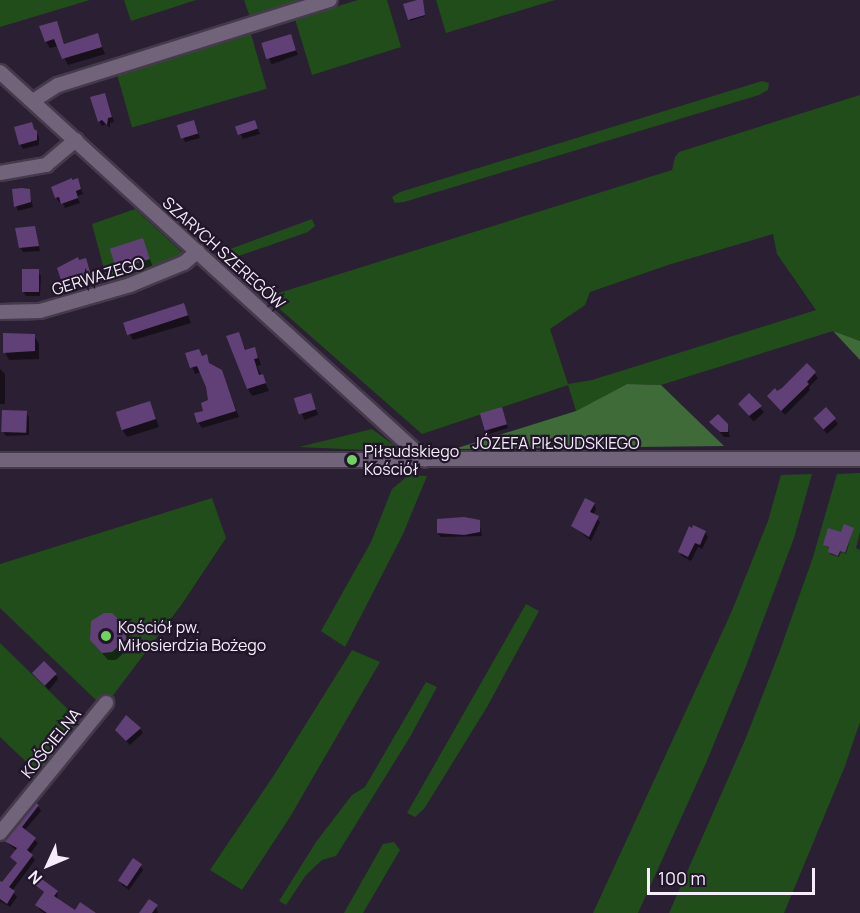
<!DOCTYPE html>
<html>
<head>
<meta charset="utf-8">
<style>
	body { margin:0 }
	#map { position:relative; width:860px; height:913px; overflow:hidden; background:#2b1f33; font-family:Manrope,sans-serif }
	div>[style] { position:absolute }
	.green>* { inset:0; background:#214d1a; transform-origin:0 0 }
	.forest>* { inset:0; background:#3e6b37 }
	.shadow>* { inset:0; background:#0007; transform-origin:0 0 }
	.building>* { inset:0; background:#614077; transform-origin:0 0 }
	.roads { filter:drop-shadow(2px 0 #453a4c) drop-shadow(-2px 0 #453a4c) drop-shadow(0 2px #453a4c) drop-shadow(0 -2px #453a4c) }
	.minor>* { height:14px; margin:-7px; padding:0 7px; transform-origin:7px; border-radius:7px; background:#70637a }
	.dots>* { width:16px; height:16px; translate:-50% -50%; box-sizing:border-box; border:3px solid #211629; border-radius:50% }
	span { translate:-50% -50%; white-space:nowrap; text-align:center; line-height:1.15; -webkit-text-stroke:4.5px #211629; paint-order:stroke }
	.street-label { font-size:16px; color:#f5edfb }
	.poi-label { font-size:16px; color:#f5edfb }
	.left { translate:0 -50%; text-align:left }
	.north { position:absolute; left:18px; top:835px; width:60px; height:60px; -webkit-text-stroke:4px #211629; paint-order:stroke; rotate:226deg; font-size:16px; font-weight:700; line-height:24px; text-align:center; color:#f5edfb }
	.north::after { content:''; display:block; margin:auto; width:21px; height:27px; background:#f5edfb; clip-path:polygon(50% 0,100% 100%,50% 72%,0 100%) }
	.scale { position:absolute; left:647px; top:868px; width:168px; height:27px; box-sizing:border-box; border:3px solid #f5edfb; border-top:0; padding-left:8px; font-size:18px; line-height:21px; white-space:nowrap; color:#f5edfb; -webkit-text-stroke:4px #211629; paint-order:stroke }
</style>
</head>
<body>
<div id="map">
	<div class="green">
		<i style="clip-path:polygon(0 0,90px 0,0 27px)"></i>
		<i style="clip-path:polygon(124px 0,196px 0,131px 21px)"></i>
		<i style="clip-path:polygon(244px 0,313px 0,250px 17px)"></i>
		<i style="clip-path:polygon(358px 0,387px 0,401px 47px,312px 75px,295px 19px)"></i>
		<i style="clip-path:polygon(436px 0,555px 0,446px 33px)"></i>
		<i style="left:251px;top:34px;width:57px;height:140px;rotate:74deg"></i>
		<i style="clip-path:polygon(762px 81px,769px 83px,768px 90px,759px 95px,404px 202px,395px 203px,392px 197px,400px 192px)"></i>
		<i style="clip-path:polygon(evenodd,860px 95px,860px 341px,833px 331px,661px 385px,627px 384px,576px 411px,568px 385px,422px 434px,266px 297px,672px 170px,675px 157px,679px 152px,860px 95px,773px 234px,777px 254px,816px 310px,592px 380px,568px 384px,550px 329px,585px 305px,590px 292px,668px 265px,773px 234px)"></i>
		<i style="clip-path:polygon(135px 209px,184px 254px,151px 272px,108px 284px,92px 224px)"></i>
		<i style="clip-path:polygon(312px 219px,315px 226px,308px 232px,233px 258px,224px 257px,219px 253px)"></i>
		<i style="clip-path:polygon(372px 429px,398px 448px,389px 451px,299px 447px)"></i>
		<i style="clip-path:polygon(860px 473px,860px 532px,856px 548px,860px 550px,860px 722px,845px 766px,784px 913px,669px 913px,745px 740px,779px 653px,813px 557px,837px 474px)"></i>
		<i style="clip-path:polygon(812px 474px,794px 538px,746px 666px,706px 763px,638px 913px,593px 913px,731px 613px,768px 521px,781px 475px)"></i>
		<i style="clip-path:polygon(409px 475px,427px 476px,403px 534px,345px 647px,321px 631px,371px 542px,392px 489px)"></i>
		<i style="clip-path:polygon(212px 498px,226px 538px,182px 604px,111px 698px,99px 703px,0 608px,0 564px)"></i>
		<i style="clip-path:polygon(526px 604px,539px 611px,487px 707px,424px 809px,415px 817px,407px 813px)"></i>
		<i style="clip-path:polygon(0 643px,82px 723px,39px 774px,0 737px)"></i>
		<i style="clip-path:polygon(352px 650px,380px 662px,290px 817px,242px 890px,210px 870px,276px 772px)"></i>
		<i style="clip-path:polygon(426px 682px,437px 687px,410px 737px,343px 845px,336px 856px,322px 860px,306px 875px,286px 905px,279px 901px,316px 842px,352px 795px,365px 787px)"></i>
		<i style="clip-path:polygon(394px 842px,400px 850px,363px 913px,344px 913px,383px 844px)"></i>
	</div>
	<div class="forest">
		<i style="clip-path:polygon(833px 331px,860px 341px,860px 360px)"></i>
		<i style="clip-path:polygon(627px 384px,661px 385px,724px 446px,454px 449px,576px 411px)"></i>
	</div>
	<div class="shadow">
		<i style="clip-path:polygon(422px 0,425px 16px,410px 21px,409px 19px)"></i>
		<i style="clip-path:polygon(56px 23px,65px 45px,97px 35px,105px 54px,68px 65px,58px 46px,50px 48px,46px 42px)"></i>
		<i style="left:291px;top:36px;width:20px;height:28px;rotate:70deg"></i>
		<i style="clip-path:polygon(107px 99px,114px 122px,110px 123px,110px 128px,106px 124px,102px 126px,99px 121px)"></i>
		<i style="clip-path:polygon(194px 121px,200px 138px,185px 142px,183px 137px)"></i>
		<i style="clip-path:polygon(254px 121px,260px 134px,243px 139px,237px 127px)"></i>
		<i style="clip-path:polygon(31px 124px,39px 137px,39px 145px,23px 149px,20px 144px)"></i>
		<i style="clip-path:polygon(80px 185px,83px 194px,77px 196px,80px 203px,65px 208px,62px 201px,59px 202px,56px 197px)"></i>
		<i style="clip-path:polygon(29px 191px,33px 207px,18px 211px,16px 206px)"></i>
		<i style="clip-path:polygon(34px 228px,40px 251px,23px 252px,20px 247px)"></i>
		<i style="clip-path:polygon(142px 239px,153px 267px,122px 277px,117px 269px)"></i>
		<i style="clip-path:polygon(85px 260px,93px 280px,66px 287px,59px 269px)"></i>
		<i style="clip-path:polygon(38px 271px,41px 276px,40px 296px,26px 296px,23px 291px)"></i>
		<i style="clip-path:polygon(184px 305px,191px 323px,133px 340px,128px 332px)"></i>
		<i style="clip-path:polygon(239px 334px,246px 351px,254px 349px,258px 356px,261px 365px,257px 366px,269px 391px,252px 396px,248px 389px,228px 337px)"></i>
		<i style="clip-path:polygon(34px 336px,39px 344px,39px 359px,9px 360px,5px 352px)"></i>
		<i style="clip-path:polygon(187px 354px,206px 356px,210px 365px,221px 371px,239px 417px,202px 428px,198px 422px,210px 401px,205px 378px,202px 372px,195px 374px)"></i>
		<i style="clip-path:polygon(807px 365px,818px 378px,809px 387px,810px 390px,785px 415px,769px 397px,777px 393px)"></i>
		<i style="clip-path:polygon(0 369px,5px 374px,5px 404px,0 404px)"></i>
		<i style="left:310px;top:394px;width:22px;height:15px;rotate:68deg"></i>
		<i style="left:749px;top:395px;width:23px;height:14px;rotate:49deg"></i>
		<i style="clip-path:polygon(150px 403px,159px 427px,127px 437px,122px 429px)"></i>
		<i style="clip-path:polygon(826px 409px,838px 424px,827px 434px,818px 423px)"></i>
		<i style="clip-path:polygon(26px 413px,29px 417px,29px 435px,6px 436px,3px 431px)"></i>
		<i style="clip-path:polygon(504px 414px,508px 428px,489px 434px,482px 415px)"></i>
		<i style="clip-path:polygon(711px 422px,727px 425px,730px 437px,724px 437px)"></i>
		<i style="clip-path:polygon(594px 504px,596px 509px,593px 515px,600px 522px,591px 541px,573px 526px)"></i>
		<i style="clip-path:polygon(479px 521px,482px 536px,441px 537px,438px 533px)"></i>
		<i style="clip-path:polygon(853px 529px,846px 554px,841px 552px,839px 557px,830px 554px,831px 549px,824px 545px)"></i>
		<i style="clip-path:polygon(705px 532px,708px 537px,702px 549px,698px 547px,691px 561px,682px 556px,679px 552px)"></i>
		<i style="clip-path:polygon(120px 623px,126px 624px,130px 632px,129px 648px,116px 660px,108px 660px,91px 640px)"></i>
		<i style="clip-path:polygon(34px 673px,56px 675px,58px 679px,49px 690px)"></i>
		<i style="clip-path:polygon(140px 729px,143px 733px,130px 745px,116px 730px)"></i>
		<i style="clip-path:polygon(38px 806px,41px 811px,24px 831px,38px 843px,30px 854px,35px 860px,12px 891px,17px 897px,10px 907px,0 901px,0 883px,2px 884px,17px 864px,12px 857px,17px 851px,5px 841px)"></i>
		<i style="clip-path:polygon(140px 865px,143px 870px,129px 890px,122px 885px,119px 880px)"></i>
		<i style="clip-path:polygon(36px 884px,57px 892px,60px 913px,44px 913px,40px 910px,37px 905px,45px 894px)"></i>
		<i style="clip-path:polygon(156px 906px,158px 913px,141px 913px)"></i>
	</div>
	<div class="building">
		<i style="clip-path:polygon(417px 0,423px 0,425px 15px,408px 20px,403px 4px)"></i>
		<i style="clip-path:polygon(57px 21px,64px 44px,98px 33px,102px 47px,62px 59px,54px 39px,45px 42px,39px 26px)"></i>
		<i style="left:291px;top:34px;width:17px;height:31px;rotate:73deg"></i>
		<i style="clip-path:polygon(105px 93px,112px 117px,108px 118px,107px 125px,102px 120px,98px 122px,90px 97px)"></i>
		<i style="left:194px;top:120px;width:14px;height:18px;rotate:73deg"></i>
		<i style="left:255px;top:120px;width:9px;height:21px;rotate:72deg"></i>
		<i style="clip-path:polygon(32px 122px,34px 129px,37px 131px,37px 140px,19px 145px,14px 127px)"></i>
		<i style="clip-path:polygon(72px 178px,72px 180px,78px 178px,81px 189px,76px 191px,78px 198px,61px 204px,59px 197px,55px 198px,51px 187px)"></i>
		<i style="clip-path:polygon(22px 188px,30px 189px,31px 202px,14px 207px,12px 189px)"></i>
		<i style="clip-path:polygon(35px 226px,39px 246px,19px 248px,15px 228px)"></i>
		<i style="left:143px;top:238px;width:22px;height:35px;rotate:72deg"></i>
		<i style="clip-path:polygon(78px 257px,79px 260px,86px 258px,91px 275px,62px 283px,57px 268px)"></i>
		<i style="left:22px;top:269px;width:17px;height:23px"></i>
		<i style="left:184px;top:303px;width:13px;height:64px;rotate:72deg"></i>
		<i style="clip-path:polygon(239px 332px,245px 350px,255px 347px,258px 358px,254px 359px,259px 375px,263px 374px,266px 383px,247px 389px,226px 336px)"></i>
		<i style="clip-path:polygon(3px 333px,35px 334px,35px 351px,3px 353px)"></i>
		<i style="clip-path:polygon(199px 349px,202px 356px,207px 354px,209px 363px,222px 370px,236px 411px,197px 423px,194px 413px,203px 411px,201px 403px,208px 400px,206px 387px,197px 366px,190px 368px,185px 353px)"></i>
		<i style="clip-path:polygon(807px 363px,816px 372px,807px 382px,809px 384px,781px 411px,767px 396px,775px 388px,777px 391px,782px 388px)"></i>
		<i style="left:311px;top:393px;width:17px;height:18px;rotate:73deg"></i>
		<i style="clip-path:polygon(749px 393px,762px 406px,749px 416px,738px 404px)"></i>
		<i style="left:150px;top:401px;width:19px;height:36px;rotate:72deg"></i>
		<i style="left:502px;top:407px;width:18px;height:23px;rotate:74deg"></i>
		<i style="left:826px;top:407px;width:15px;height:17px;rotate:48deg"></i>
		<i style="left:2px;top:410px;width:25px;height:22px;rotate:2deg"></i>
		<i style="clip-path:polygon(718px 414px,728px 424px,728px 432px,720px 432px,709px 422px)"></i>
		<i style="clip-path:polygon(585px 498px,595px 503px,590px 512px,599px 516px,589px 537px,571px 526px)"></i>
		<i style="clip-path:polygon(464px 517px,480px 520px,480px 532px,464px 535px,437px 533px,437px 519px)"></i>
		<i style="clip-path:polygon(844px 524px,854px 528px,845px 553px,840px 551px,838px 556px,828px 552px,829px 547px,823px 545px,828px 528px,841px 532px)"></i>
		<i style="clip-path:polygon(693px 525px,706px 531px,700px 545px,695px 543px,688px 557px,678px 552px,689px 526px,692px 528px)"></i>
		<i style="clip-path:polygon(104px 613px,112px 613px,121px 622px,127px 623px,126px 640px,112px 652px,102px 653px,90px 640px,91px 621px)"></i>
		<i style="left:44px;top:661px;width:18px;height:17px;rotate:45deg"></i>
		<i style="clip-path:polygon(126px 715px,141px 728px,126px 741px,115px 730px)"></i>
		<i style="clip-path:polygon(36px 803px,39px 805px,22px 827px,36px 838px,27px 850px,33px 855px,9px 887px,15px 891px,7px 904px,0 899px,0 881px,2px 882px,17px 863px,10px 857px,17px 848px,4px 841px)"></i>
		<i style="left:133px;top:858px;width:11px;height:27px;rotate:34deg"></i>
		<i style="clip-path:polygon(39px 877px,58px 891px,54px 896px,75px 910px,80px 902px,96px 913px,47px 913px,35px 905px,44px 892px,34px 884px)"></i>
		<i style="clip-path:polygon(149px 899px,158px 905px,152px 913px,139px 913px)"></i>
	</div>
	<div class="roads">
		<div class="minor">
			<i style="left:0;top:72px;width:575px;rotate:42.39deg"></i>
			<i style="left:33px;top:101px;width:30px;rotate:-33deg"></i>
			<i style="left:58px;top:85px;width:285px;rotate:-17.4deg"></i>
			<i style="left:0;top:173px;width:47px;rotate:-9.9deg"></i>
			<i style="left:46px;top:165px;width:39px;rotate:-40deg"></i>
			<i style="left:0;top:312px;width:40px;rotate:-1.4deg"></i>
			<i style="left:40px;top:311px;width:94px;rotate:-16.1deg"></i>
			<i style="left:130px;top:285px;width:58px;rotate:-22.2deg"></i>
			<i style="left:184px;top:263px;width:18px;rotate:-41deg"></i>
			<i style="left:0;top:460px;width:860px;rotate:-0.07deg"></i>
			<i style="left:0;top:833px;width:168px;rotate:-50.8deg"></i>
		</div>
	</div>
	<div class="dots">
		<i style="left:352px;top:460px;background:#6fd35f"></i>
		<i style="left:106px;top:636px;background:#6fd35f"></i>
	</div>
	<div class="street-label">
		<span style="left:224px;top:253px;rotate:42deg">SZARYCH SZEREGÓW</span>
		<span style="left:98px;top:276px;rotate:-17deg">GERWAZEGO</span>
		<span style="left:556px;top:443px">JÓZEFA PIŁSUDSKIEGO</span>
		<span style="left:51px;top:743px;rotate:-51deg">KOŚCIELNA</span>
	</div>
	<div class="poi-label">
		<span class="left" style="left:364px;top:460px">Piłsudskiego<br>Kościół</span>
		<span class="left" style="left:118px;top:636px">Kościół pw.<br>Miłosierdzia Bożego</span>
	</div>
	<div class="north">N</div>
	<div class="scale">100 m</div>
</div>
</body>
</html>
